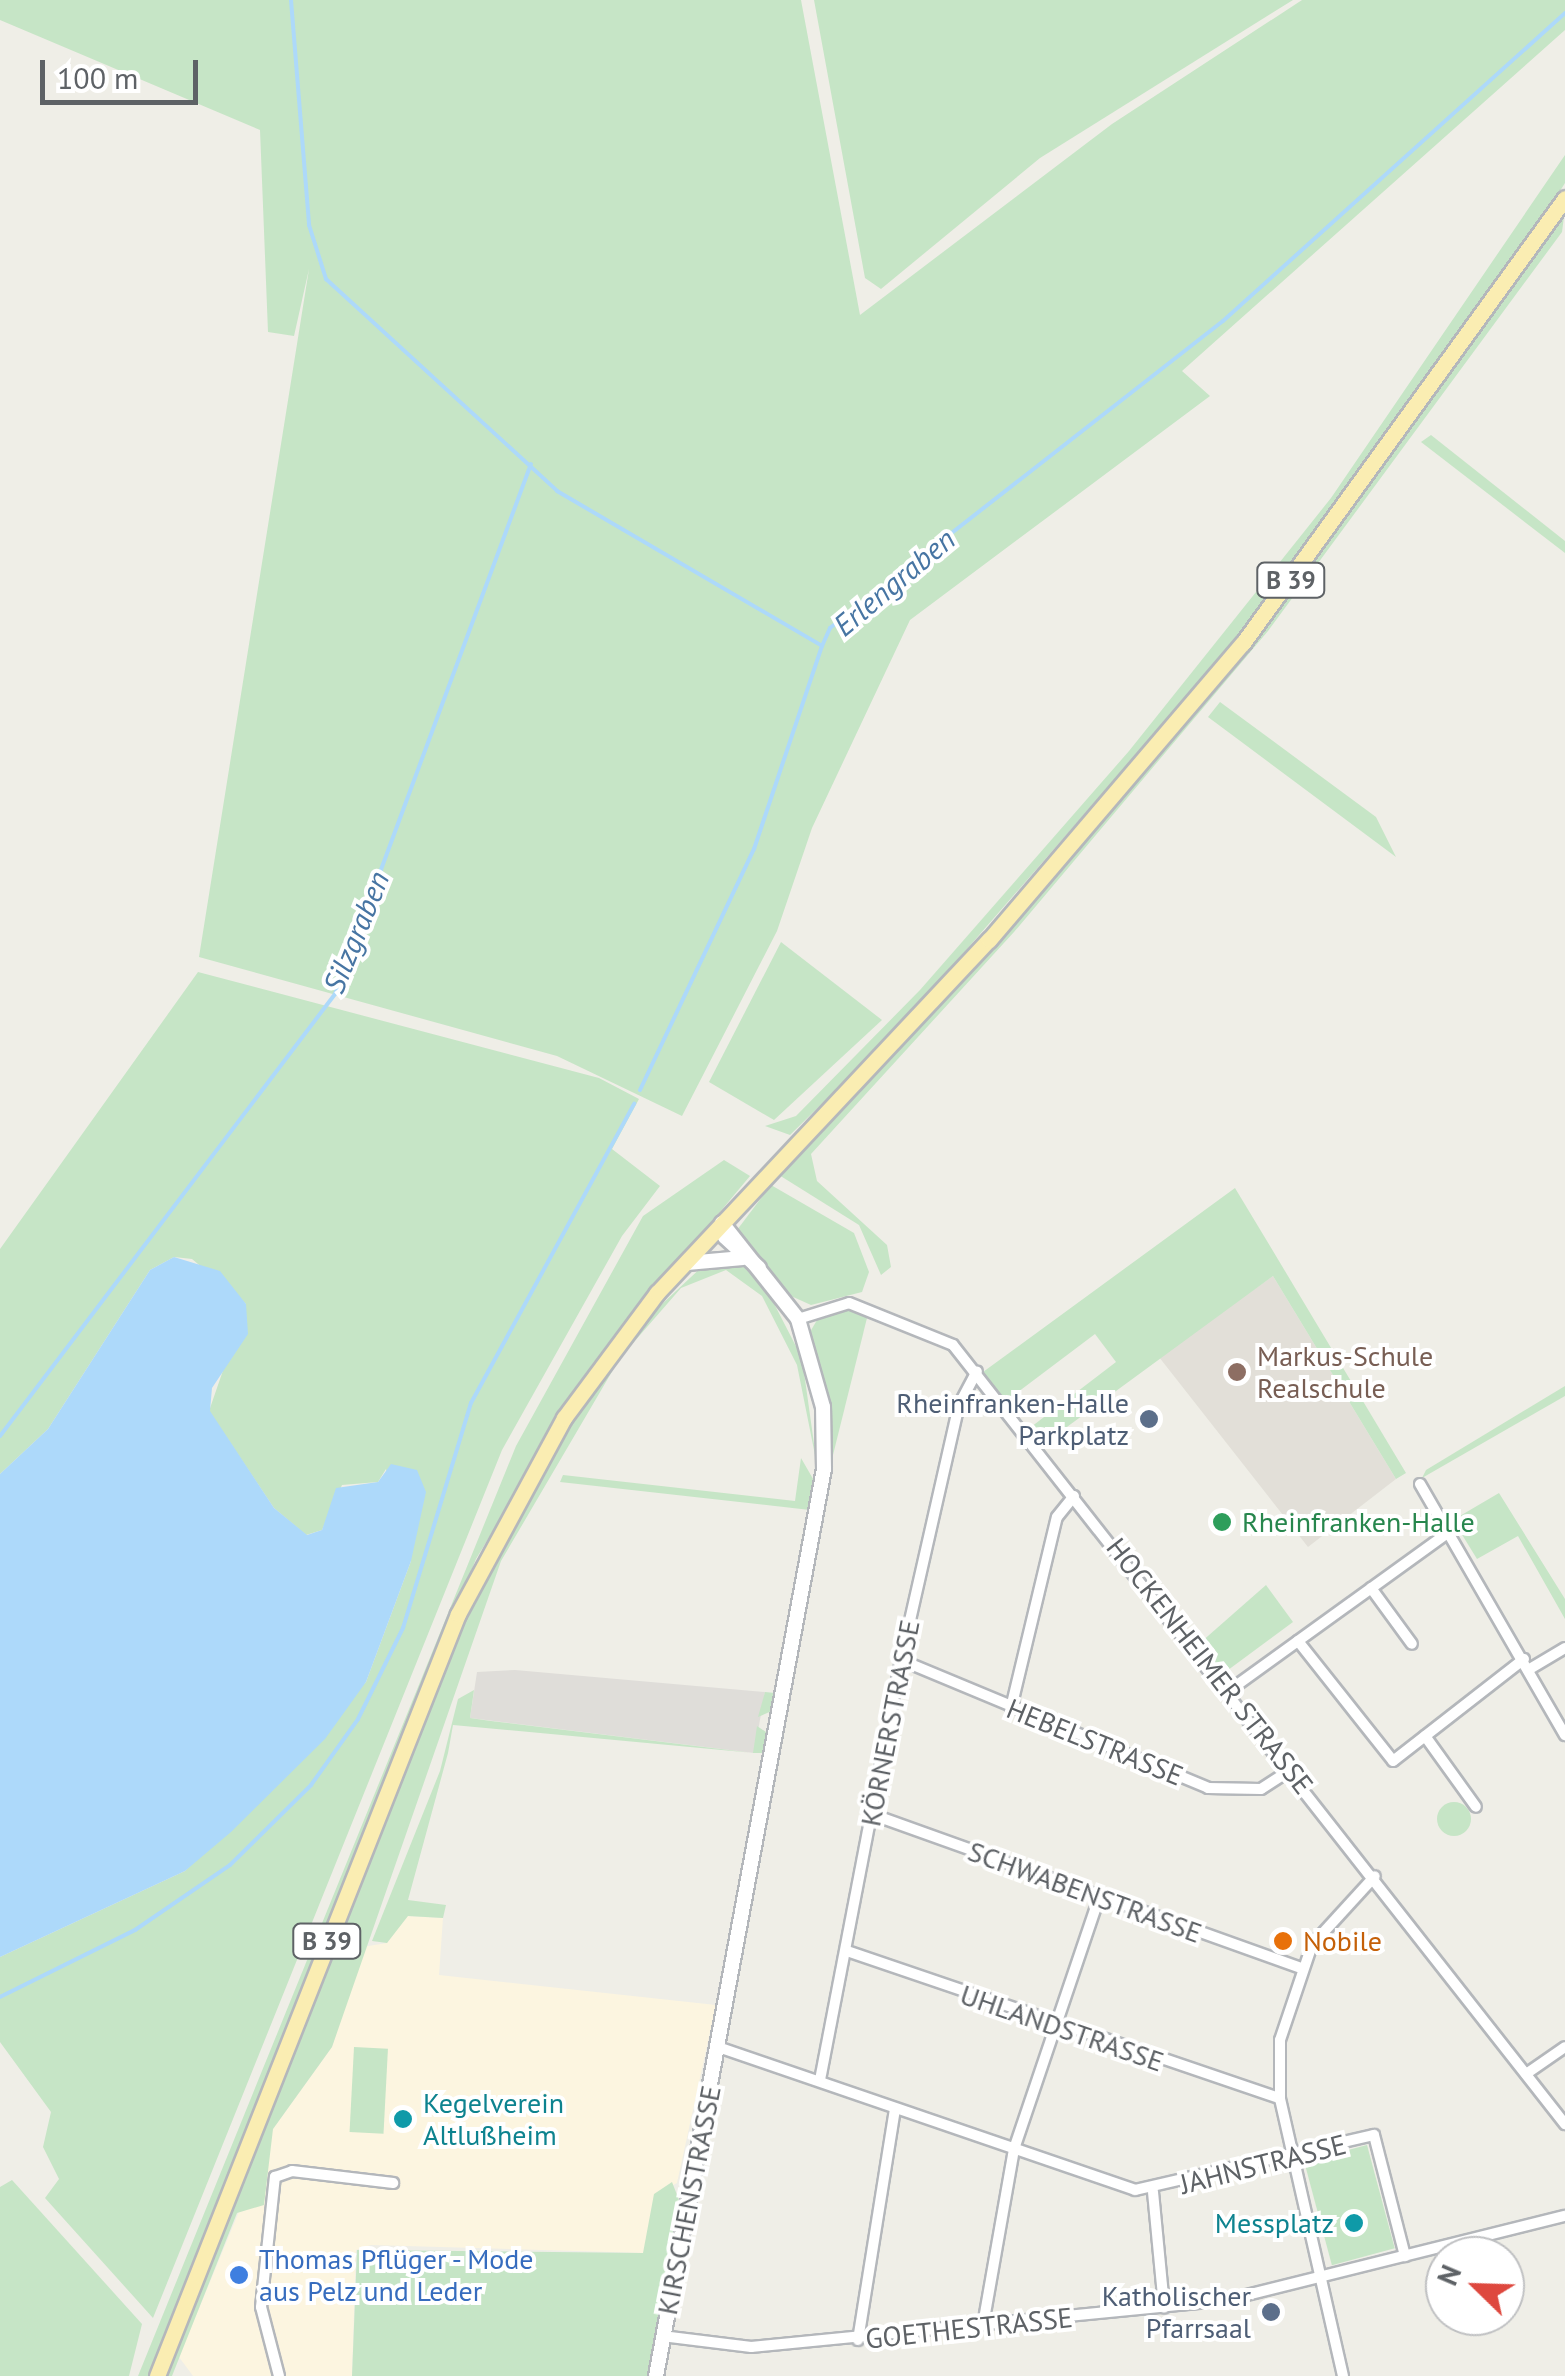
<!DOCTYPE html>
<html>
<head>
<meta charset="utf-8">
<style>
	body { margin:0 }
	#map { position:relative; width:1565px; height:2376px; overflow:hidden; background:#efeee7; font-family:"PT Sans",sans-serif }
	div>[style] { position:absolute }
	.commercial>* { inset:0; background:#fcf5e0 }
	.industrial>* { inset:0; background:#dfddd9 }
	.education>* { inset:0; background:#e2dfd8 }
	.green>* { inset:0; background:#c6e5c6; transform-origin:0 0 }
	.round { border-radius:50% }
	.water>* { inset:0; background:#add9fa }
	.stream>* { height:4px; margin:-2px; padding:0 2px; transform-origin:2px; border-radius:2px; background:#add9fa }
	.roads { filter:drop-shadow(2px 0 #b4b7bb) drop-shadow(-2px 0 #b4b7bb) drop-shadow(0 2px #b4b7bb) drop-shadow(0 -2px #b4b7bb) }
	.street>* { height:10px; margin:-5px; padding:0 5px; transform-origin:5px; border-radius:5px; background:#fff }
	.secondary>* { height:14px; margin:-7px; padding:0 7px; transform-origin:7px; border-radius:7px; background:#fff }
	.primary>* { height:15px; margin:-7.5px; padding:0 7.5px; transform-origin:7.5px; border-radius:7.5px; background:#faedb2 }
	.dots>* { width:28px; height:28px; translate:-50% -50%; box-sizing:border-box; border:5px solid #fff; border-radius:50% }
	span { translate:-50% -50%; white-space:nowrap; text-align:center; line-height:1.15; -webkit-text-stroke:8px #fff; paint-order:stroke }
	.shield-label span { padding:2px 8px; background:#fff; border:2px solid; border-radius:8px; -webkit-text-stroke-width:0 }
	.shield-label { font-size:25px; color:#5e6266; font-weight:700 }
	.education-label { font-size:28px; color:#785e54 }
	.left { translate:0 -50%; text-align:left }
	.service-label { font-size:28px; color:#4e5e75 }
	.right { translate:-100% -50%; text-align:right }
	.leisure-label { font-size:28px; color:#27864d }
	.street-label { font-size:28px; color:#5e6266 }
	.food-label { font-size:28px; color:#c56008 }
	.culture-label { font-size:28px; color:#0d838f }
	.shop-label { font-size:28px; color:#366cbe }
	.water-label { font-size:30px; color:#4775a3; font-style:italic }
	.north { position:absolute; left:1425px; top:2236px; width:100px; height:100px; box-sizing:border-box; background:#fff; border:2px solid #bfc0c2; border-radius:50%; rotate:293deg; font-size:28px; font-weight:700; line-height:40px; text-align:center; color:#5e6266 }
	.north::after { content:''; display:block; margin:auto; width:35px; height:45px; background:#de483e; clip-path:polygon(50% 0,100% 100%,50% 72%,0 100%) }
	.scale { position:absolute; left:40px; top:60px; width:158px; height:45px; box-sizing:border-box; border:5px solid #5e6266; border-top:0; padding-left:12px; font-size:30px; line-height:35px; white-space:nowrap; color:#5e6266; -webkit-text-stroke:8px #fff; paint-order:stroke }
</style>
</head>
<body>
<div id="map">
	<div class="commercial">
		<i style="clip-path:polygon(407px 1916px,443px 1918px,439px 1975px,716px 2005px,677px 2183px,654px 2195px,644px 2253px,371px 2245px,356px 2250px,352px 2376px,193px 2376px,179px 2357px,273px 2129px,332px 2047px,362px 1947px,387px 1943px)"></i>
	</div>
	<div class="industrial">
		<i style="clip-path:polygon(515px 1670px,765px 1692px,754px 1753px,470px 1718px,477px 1672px)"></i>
	</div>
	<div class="education">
		<i style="clip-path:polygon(1273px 1276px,1396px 1479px,1308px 1547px,1159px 1357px)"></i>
	</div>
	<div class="green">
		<i style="clip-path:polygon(0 0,801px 0,860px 315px,1112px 124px,1302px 0,1565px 0,1565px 30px,1182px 371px,1210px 396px,910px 620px,812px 828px,777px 931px,682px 1116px,557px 1056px,199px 957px,309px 269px,294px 336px,268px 332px,260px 130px,0 20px)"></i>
		<i style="clip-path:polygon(814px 0,1293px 0,1040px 158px,881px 289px,865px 278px)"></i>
		<i style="clip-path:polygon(1565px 155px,1565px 183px,1540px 223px,1240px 635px,894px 1033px,790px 1135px,765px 1126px,796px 1116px,920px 990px,1129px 751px,1331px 498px)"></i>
		<i style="clip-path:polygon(1565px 209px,1562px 232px,1268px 631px,1014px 932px,811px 1154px,817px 1181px,887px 1245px,891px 1267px,881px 1275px,859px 1225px,779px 1175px,1236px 658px)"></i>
		<i style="clip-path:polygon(1431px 435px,1565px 541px,1565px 553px,1421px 442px)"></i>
		<i style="clip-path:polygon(1220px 702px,1376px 817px,1396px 857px,1208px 717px)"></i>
		<i style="clip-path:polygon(781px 942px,882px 1020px,774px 1120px,709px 1082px)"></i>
		<i style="clip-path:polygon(198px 972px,599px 1078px,639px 1099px,612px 1149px,660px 1186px,622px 1236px,502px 1450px,153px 2318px,45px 2198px,59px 2179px,43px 2147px,51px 2112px,0 2042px,0 1957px,185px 1871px,366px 1682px,411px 1561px,386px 1469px,378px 1482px,342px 1485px,322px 1530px,306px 1535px,274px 1508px,209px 1411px,246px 1304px,192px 1259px,174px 1257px,150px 1270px,48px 1429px,0 1474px,0 1249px)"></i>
		<i style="clip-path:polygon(724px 1160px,750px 1176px,592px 1365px,476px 1559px,148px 2376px,138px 2376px,516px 1446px,643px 1216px)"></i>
		<i style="clip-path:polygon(771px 1185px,854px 1233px,869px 1272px,862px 1292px,811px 1305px,791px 1296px,737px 1230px)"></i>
		<i style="clip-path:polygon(1235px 1188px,1270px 1246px,1406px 1473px,1396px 1479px,1273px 1276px,1045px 1443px,1031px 1427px,1116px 1362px,1095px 1334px,1006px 1401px,983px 1372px)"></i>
		<i style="clip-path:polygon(740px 1263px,766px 1288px,802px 1358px,817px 1465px,797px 1365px,762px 1296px,726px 1270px,681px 1288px,620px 1358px,501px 1561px,332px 2047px,273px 2129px,264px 2205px,237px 2213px,172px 2376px,163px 2376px,466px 1608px,566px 1426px,633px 1331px,705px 1264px)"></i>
		<i style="clip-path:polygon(848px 1310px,868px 1314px,831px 1463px,810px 1332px,820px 1315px)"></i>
		<i style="clip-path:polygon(1565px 1386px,1565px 1396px,1422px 1478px,1426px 1470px)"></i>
		<i style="clip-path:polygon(801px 1458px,816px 1484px,774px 1710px,758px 1717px,765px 1692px,775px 1693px,810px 1510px,560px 1482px,563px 1475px,795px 1501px)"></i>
		<i style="clip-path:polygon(1499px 1493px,1565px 1599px,1565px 1619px,1518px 1536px,1477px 1559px,1453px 1520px)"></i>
		<i style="clip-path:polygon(1266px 1585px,1293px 1622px,1224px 1673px,1200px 1643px)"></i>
		<i style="clip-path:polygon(474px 1690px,470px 1718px,491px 1721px,753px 1753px,757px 1726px,769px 1734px,765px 1753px,754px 1753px,453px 1725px,448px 1753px,408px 1900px,446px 1905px,443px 1918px,408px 1916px,387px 1943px,372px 1941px,440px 1771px,458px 1699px)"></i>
		<i class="round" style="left:1437px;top:1802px;width:34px;height:34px"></i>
		<i style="left:354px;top:2047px;width:34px;height:85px;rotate:3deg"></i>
		<i style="left:1367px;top:2145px;width:107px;height:65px;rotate:75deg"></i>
		<i style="clip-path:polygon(12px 2180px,142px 2324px,129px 2376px,0 2376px,0 2187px)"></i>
		<i style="clip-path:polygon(672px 2182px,681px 2205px,649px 2376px,352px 2376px,357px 2250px,643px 2253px,654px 2194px)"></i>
	</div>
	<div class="water">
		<i style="clip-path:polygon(174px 1257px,220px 1271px,246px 1304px,248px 1334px,212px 1388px,210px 1411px,274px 1508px,307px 1535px,322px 1530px,336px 1488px,378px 1482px,391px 1464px,417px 1470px,426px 1492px,411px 1561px,366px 1682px,325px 1739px,231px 1832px,185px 1871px,0 1957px,0 1474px,48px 1429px,150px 1270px)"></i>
	</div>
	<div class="stream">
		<i style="left:291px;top:0;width:226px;rotate:85.4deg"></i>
		<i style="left:309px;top:225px;width:57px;rotate:72.5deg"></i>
		<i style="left:326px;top:279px;width:314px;rotate:42.5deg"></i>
		<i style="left:557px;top:491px;width:307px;rotate:30.3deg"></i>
		<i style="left:822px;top:646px;width:20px;rotate:-66deg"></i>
		<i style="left:830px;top:628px;width:499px;rotate:-38deg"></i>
		<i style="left:1223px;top:321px;width:460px;rotate:-42deg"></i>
		<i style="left:640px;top:1090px;width:267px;rotate:-64.7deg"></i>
		<i style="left:754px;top:849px;width:214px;rotate:-71.5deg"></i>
		<i style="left:0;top:1436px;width:555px;rotate:-52.84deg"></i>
		<i style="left:335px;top:994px;width:565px;rotate:-69.71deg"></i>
		<i style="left:0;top:1997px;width:151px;rotate:-26.4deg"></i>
		<i style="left:135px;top:1930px;width:115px;rotate:-34.4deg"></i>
		<i style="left:230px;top:1865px;width:114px;rotate:-44.6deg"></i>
		<i style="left:311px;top:1785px;width:81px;rotate:-54.5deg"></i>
		<i style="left:358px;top:1719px;width:102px;rotate:-63.7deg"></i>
		<i style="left:403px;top:1628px;width:235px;rotate:-73.2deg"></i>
		<i style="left:471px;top:1403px;width:341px;rotate:-61.4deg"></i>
	</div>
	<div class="roads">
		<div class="street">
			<i style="left:798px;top:1319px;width:53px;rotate:-17.4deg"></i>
			<i style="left:849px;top:1303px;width:112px;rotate:22deg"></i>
			<i style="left:953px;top:1345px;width:991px;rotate:51.85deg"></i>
			<i style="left:1420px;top:1484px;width:290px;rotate:60deg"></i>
			<i style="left:1371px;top:1588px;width:69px;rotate:53.8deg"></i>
			<i style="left:1298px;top:1641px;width:153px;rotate:51.6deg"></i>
			<i style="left:1393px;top:1761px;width:166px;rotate:-37.9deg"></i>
			<i style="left:901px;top:1660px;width:333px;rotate:22.6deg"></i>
			<i style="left:1208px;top:1788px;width:53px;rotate:1.1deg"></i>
			<i style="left:1261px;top:1789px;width:35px;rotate:-33deg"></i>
			<i style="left:1528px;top:1670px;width:43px;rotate:-30.7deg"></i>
			<i style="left:1230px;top:1690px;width:270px;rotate:-35.8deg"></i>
			<i style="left:1011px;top:1708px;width:196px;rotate:-76.5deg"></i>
			<i style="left:1057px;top:1517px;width:27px;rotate:-51deg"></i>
			<i style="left:1425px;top:1736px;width:87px;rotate:54.3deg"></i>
			<i style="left:871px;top:1814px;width:456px;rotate:19.7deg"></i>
			<i style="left:847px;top:1951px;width:457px;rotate:18.8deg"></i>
			<i style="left:718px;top:2047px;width:441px;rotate:18.9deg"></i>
			<i style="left:1135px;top:2190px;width:245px;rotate:-13deg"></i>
			<i style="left:1374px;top:2135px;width:125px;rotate:75.6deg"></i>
			<i style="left:1526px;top:2074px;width:47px;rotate:-34.7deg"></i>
			<i style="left:820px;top:2080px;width:428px;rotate:-79.1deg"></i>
			<i style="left:901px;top:1660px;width:262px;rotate:-77.2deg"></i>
			<i style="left:959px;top:1405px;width:38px;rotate:-62deg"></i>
			<i style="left:1153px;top:2192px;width:116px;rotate:84.5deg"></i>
			<i style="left:983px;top:2325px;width:179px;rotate:-80deg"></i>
			<i style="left:1014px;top:2149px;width:265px;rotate:-71.3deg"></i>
			<i style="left:662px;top:2336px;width:90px;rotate:7deg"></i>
			<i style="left:751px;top:2347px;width:478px;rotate:-5.6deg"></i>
			<i style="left:1227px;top:2300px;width:348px;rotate:-14deg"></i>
			<i style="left:858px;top:2340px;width:233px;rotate:-80.9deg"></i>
			<i style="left:279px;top:2376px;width:71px;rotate:-104.6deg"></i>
			<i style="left:261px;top:2307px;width:131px;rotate:-83.9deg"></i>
			<i style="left:275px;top:2177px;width:18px;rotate:-19deg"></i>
			<i style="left:292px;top:2171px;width:102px;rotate:6.8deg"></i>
			<i style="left:1343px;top:2376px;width:285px;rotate:-102.8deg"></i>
			<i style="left:1280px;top:2098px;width:58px;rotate:-90deg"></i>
			<i style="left:1280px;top:2040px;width:100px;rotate:-71.4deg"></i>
			<i style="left:1312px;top:1945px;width:93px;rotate:-47.6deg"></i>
		</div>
		<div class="secondary">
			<i style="left:722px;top:1223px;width:14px;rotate:78deg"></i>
			<i style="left:725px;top:1237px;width:46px;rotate:42.4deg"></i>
			<i style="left:687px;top:1263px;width:56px;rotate:-5.1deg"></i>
			<i style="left:656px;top:2376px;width:922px;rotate:-79.51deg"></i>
			<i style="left:824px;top:1469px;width:62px;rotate:-90.9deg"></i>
			<i style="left:823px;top:1407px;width:91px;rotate:-105.9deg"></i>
			<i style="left:798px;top:1319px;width:122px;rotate:-128.4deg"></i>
		</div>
		<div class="primary">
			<i style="left:157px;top:2376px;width:819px;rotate:-68.45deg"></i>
			<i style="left:458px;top:1614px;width:223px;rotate:-61.6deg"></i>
			<i style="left:564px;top:1418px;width:156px;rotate:-53.4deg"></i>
			<i style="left:657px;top:1293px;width:485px;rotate:-46.8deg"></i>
			<i style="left:989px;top:940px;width:391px;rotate:-49.5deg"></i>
			<i style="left:1243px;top:643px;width:549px;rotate:-54.11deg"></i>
		</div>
	</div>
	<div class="dots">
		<i style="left:1237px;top:1372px;background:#8d6e63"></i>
		<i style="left:1149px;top:1419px;background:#5c6f8a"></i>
		<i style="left:1222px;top:1522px;background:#2e9e5b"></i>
		<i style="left:1283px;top:1941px;background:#e8710a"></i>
		<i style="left:403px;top:2119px;background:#0f9aa8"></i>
		<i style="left:1354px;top:2223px;background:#0f9aa8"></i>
		<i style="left:239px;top:2275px;background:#3f7fe0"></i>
		<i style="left:1271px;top:2312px;background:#5c6f8a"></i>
	</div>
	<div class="shield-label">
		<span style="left:1291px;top:580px">B 39</span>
		<span style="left:327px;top:1941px">B 39</span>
	</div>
	<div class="education-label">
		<span class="left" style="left:1257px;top:1372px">Markus-Schule<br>Realschule</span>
	</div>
	<div class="service-label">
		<span class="right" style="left:1129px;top:1419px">Rheinfranken-Halle<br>Parkplatz</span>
		<span class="right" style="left:1251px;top:2312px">Katholischer<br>Pfarrsaal</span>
	</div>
	<div class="leisure-label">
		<span class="left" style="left:1242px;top:1522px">Rheinfranken-Halle</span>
	</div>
	<div class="street-label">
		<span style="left:1210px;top:1666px;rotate:52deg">HOCKENHEIMER STRASSE</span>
		<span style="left:890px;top:1723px;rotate:-79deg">KÖRNERSTRASSE</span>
		<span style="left:1095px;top:1742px;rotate:22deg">HEBELSTRASSE</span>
		<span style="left:1085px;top:1892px;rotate:20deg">SCHWABENSTRASSE</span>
		<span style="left:1062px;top:2028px;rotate:19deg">UHLANDSTRASSE</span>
		<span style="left:1263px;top:2164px;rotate:-14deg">JAHNSTRASSE</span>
		<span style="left:689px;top:2200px;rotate:-79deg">KIRSCHENSTRASSE</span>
		<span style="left:969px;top:2328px;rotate:-6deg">GOETHESTRASSE</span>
	</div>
	<div class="food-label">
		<span class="left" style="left:1303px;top:1941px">Nobile</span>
	</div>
	<div class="culture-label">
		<span class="left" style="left:423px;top:2119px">Kegelverein<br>Altlußheim</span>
		<span class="right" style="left:1334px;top:2223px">Messplatz</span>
	</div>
	<div class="shop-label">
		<span class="left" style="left:259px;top:2275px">Thomas Pflüger - Mode<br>aus Pelz und Leder</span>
	</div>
	<div class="water-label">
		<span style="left:894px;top:582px;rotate:-40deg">Erlengraben</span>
		<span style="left:356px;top:932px;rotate:-68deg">Silzgraben</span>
	</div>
	<div class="north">N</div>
	<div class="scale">100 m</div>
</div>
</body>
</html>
